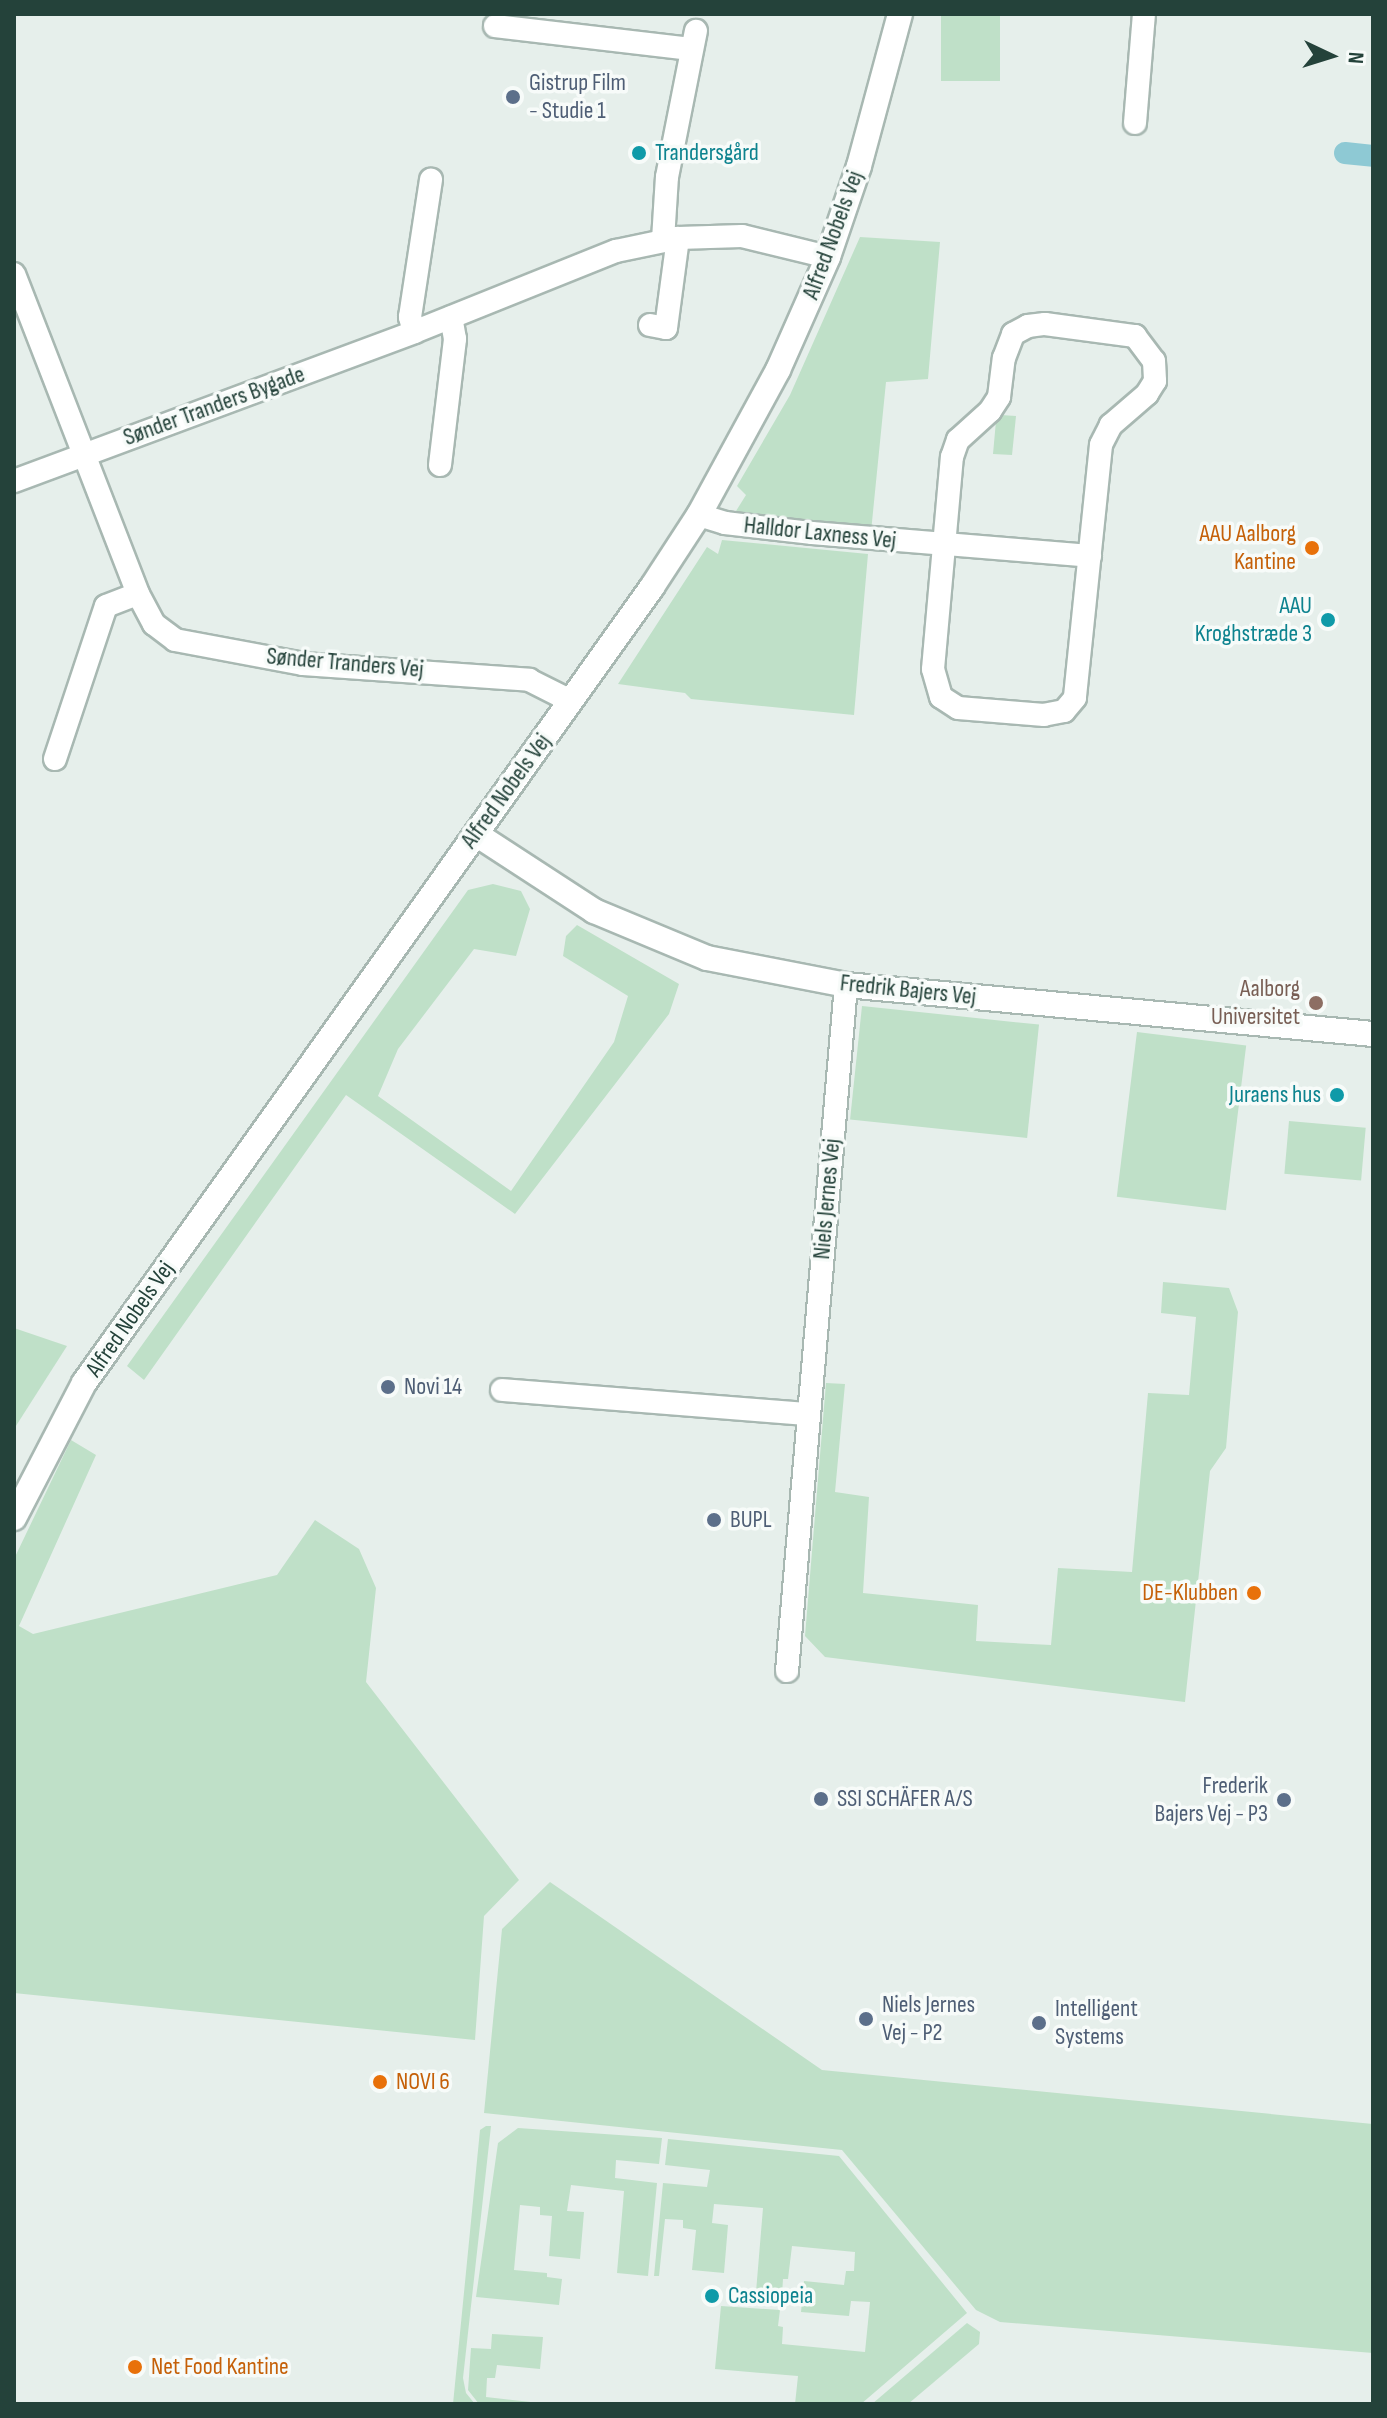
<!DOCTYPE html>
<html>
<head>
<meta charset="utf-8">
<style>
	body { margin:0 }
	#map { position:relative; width:1387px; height:2418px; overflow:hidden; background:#e6efeb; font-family:"Sofia Sans Condensed",sans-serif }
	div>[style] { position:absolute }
	.green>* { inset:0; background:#bfe0c8; transform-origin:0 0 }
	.canal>* { height:22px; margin:-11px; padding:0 11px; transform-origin:11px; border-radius:11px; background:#8ec9d4 }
	.roads { filter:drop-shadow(2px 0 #a8b8b2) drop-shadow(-2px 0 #a8b8b2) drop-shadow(0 2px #a8b8b2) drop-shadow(0 -2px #a8b8b2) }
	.minor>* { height:22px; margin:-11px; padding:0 11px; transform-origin:11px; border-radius:11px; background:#fff }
	.tertiary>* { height:24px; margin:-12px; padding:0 12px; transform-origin:12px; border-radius:12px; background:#fff }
	.dots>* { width:22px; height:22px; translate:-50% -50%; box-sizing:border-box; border:4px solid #f7fbf9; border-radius:50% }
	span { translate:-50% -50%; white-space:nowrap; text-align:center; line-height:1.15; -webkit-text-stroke:7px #f7fbf9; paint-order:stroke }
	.service-label { font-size:24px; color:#4e5e75 }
	.left { translate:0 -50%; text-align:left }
	.right { translate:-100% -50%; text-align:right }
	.culture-label { font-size:24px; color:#0d838f }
	.street-label { font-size:24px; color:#24423a }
	.food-label { font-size:24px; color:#c56008 }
	.education-label { font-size:24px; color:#785e54 }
	.frame { position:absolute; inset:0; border:16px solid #24423a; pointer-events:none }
	.north { position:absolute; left:1291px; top:16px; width:80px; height:80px; -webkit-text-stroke:6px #f7fbf9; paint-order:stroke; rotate:94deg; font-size:22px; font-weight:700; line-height:32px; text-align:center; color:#24423a }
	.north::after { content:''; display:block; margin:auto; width:28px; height:36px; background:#24423a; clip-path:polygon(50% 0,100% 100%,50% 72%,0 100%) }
</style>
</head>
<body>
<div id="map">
	<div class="green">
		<i style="left:941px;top:14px;width:59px;height:67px"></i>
		<i style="clip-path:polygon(860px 237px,940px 242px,928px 379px,886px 382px,871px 532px,731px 519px,746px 495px,737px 486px,790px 395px)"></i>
		<i style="clip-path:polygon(1001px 415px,1016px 416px,1012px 455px,993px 454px,996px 421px)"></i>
		<i style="clip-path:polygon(722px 540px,868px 554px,854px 715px,691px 699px,685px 693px,618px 684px,707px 547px,718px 554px)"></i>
		<i style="clip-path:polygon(493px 884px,521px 891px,530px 909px,516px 956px,474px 949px,398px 1049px,378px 1096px,511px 1191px,614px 1042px,628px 996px,563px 956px,566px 936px,577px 925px,679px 984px,669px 1014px,515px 1214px,346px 1095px,144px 1380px,127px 1366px,468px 890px)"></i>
		<i style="left:862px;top:1006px;width:178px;height:114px;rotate:6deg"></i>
		<i style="left:1137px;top:1032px;width:110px;height:166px;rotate:7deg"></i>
		<i style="left:1289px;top:1121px;width:77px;height:53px;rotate:5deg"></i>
		<i style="clip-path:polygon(1163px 1282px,1229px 1288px,1238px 1312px,1226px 1448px,1210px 1471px,1185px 1702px,825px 1657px,805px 1636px,826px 1383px,845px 1384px,835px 1492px,869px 1497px,863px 1593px,978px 1605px,976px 1641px,1051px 1645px,1058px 1568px,1132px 1572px,1148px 1393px,1189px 1395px,1196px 1317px,1161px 1313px)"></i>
		<i style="clip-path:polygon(14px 1328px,67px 1346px,14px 1429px)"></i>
		<i style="clip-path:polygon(71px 1440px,96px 1455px,19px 1626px,33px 1634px,277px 1575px,315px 1520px,359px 1549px,376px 1588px,366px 1682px,519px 1880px,484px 1916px,475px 2040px,14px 1993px,14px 1559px)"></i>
		<i style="clip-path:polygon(550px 1882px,822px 2070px,1373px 2124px,1373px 2353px,1000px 2322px,976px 2310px,842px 2150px,484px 2113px,502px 1929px)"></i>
		<i style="clip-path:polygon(486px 2126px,491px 2126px,463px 2378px,466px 2393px,475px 2404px,453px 2404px,480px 2130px)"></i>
		<i style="clip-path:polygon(518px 2128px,662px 2138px,659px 2164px,616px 2160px,615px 2178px,657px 2183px,648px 2276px,617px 2273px,624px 2191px,571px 2185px,567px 2211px,584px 2212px,580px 2259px,549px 2256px,552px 2216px,540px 2215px,540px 2207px,520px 2205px,514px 2270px,547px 2273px,547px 2277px,562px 2279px,559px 2305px,476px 2297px,498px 2143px)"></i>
		<i style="clip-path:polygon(668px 2139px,839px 2156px,967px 2313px,861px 2404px,795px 2404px,798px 2376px,715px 2369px,721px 2306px,780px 2310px,778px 2326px,783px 2327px,782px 2344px,865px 2352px,870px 2302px,851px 2301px,849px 2316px,801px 2312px,804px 2281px,844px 2285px,846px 2271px,854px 2271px,855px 2252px,792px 2246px,788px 2279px,783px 2279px,782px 2295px,756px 2292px,763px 2208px,714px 2204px,712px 2223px,728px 2225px,724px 2273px,692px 2270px,696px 2230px,683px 2228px,683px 2220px,665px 2219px,659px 2276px,654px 2276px,663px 2183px,707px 2187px,710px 2170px,665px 2165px)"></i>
		<i style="clip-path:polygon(967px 2323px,980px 2332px,979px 2344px,908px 2404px,872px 2404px)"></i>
		<i style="clip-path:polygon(492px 2334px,543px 2337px,540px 2369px,497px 2365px,495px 2378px,487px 2378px,486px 2397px,549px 2404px,479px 2404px,468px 2390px,471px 2348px,491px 2349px)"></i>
	</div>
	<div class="canal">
		<i style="left:1345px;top:153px;width:28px;rotate:6deg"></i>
	</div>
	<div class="roads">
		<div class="minor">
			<i style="left:495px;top:26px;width:197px;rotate:6.7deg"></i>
			<i style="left:1135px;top:123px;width:109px;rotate:-85.3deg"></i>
			<i style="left:663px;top:240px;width:63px;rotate:-86.4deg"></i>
			<i style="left:667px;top:177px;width:149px;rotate:-78.8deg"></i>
			<i style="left:14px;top:274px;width:343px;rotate:68.8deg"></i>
			<i style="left:138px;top:594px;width:34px;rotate:62deg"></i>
			<i style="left:154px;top:624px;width:26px;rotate:37deg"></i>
			<i style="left:175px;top:640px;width:130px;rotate:10.6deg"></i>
			<i style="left:303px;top:664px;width:227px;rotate:4deg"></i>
			<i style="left:529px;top:680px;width:47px;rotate:26.6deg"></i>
			<i style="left:1045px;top:324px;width:91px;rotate:7.6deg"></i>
			<i style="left:1135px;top:336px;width:31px;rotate:53deg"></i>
			<i style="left:1154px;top:361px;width:20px;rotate:87deg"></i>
			<i style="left:1155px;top:381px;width:15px;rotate:122deg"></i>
			<i style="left:1147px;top:394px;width:48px;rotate:139.3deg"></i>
			<i style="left:1111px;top:425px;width:22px;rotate:117deg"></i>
			<i style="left:1101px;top:445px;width:254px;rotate:95.9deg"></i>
			<i style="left:1075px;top:698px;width:17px;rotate:130deg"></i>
			<i style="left:1064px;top:711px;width:20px;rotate:169deg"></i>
			<i style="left:1044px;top:715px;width:86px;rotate:-175.3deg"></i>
			<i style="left:958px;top:708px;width:20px;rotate:-147deg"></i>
			<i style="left:941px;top:697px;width:29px;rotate:-106deg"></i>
			<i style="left:933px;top:669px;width:213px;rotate:-84.9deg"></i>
			<i style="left:952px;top:457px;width:18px;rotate:-71deg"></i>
			<i style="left:958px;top:440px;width:43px;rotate:-42.2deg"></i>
			<i style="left:990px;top:411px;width:17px;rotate:-57deg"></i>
			<i style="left:999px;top:397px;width:39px;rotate:-83deg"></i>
			<i style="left:1004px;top:358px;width:26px;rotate:-69deg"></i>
			<i style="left:1013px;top:334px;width:17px;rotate:-28deg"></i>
			<i style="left:1028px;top:326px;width:17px;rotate:-7deg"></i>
			<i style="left:650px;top:325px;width:16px;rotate:11deg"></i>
			<i style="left:666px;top:328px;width:91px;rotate:-82.4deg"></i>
			<i style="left:414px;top:332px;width:16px;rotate:-105deg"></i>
			<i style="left:410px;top:317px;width:139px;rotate:-81.3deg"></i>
			<i style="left:440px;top:465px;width:127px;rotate:-83.2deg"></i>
			<i style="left:455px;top:339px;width:22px;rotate:-100deg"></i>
			<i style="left:14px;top:481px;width:427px;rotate:-20.4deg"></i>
			<i style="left:414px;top:332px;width:218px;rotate:-21.9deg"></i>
			<i style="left:616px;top:251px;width:63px;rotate:-11.8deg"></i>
			<i style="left:678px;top:238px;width:64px;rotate:-1.8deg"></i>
			<i style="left:742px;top:236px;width:89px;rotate:13.7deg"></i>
			<i style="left:699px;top:515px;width:27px;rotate:17deg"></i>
			<i style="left:725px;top:523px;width:88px;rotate:6.6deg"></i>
			<i style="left:812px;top:533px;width:279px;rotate:4.7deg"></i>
			<i style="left:55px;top:759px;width:161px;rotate:-71.6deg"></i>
			<i style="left:106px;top:606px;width:34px;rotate:-21deg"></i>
			<i style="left:502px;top:1390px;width:307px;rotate:4.5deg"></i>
			<i style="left:787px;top:1671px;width:689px;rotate:-85.08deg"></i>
		</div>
		<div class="tertiary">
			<i style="left:476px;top:834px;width:141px;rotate:33.1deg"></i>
			<i style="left:594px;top:911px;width:122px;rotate:22.6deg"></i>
			<i style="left:707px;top:958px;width:142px;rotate:11deg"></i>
			<i style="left:846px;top:985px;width:529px;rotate:5.31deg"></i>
			<i style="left:14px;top:1518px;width:152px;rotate:-62.6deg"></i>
			<i style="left:84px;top:1383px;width:978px;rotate:-54.49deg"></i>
			<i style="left:652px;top:587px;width:86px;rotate:-56.9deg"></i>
			<i style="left:699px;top:515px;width:165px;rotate:-61.4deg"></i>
			<i style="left:778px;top:370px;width:124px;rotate:-66.1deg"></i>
			<i style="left:828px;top:257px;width:96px;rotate:-71.2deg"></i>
			<i style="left:859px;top:166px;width:157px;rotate:-74.9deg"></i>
		</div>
	</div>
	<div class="dots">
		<i style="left:513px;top:97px;background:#5c6f8a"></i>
		<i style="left:639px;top:153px;background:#0f9aa8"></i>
		<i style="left:1312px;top:548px;background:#e8710a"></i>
		<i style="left:1328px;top:620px;background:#0f9aa8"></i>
		<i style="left:1316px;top:1003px;background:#8d6e63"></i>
		<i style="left:1337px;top:1095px;background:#0f9aa8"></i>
		<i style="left:388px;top:1387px;background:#5c6f8a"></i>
		<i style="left:714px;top:1520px;background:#5c6f8a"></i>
		<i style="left:1254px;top:1593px;background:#e8710a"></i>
		<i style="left:821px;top:1799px;background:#5c6f8a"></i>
		<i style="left:1284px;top:1800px;background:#5c6f8a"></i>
		<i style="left:866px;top:2019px;background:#5c6f8a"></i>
		<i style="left:1039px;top:2023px;background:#5c6f8a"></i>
		<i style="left:380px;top:2082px;background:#e8710a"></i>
		<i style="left:712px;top:2296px;background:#0f9aa8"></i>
		<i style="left:135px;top:2367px;background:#e8710a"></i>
	</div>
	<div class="service-label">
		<span class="left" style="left:529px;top:97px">Gistrup Film<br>- Studie 1</span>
		<span class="left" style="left:404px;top:1387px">Novi 14</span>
		<span class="left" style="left:730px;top:1520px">BUPL</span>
		<span class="right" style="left:1268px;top:1800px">Frederik<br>Bajers Vej - P3</span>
		<span class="left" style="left:837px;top:1799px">SSI SCHÄFER A/S</span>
		<span class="left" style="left:882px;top:2019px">Niels Jernes<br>Vej - P2</span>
		<span class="left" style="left:1055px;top:2023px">Intelligent<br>Systems</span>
	</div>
	<div class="culture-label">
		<span class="left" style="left:655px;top:153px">Trandersgård</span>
		<span class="right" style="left:1312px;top:620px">AAU<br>Kroghstræde 3</span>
		<span class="right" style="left:1321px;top:1095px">Juraens hus</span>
		<span class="left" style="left:728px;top:2296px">Cassiopeia</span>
	</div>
	<div class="street-label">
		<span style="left:833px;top:235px;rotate:-70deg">Alfred Nobels Vej</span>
		<span style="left:214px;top:406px;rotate:-20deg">Sønder Tranders Bygade</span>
		<span style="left:820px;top:533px;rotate:6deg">Halldor Laxness Vej</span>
		<span style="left:345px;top:663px;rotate:5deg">Sønder Tranders Vej</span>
		<span style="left:506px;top:791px;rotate:-54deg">Alfred Nobels Vej</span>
		<span style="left:908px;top:990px;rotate:6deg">Fredrik Bajers Vej</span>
		<span style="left:827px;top:1199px;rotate:-85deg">Niels Jernes Vej</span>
		<span style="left:130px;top:1319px;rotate:-55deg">Alfred Nobels Vej</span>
	</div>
	<div class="food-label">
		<span class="right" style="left:1296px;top:548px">AAU Aalborg<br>Kantine</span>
		<span class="right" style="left:1238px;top:1593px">DE-Klubben</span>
		<span class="left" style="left:396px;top:2082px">NOVI 6</span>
		<span class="left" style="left:151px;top:2367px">Net Food Kantine</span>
	</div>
	<div class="education-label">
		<span class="right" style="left:1300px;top:1003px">Aalborg<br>Universitet</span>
	</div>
	<div class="frame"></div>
	<div class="north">N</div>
</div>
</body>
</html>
